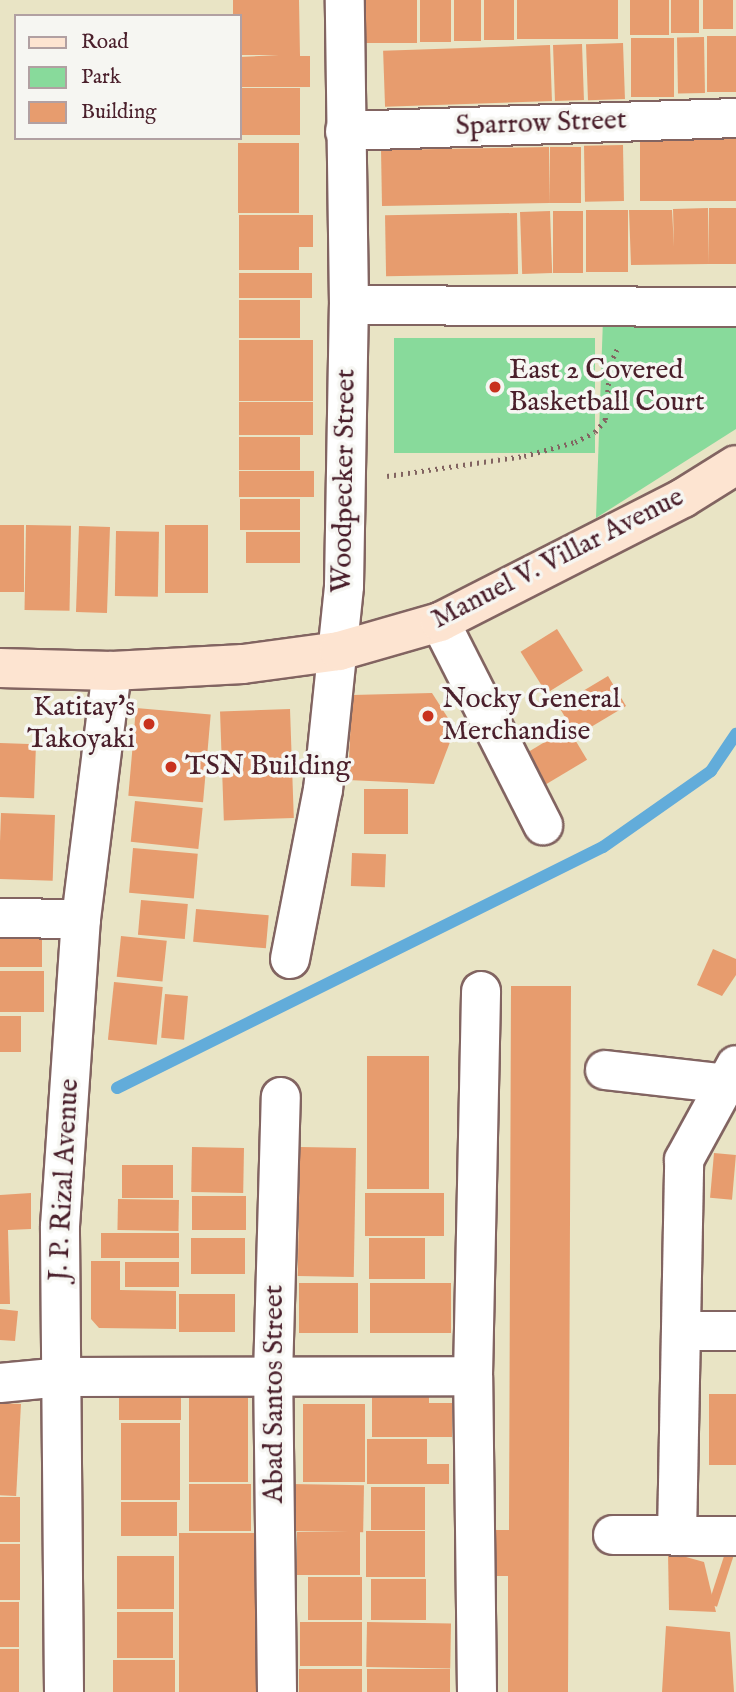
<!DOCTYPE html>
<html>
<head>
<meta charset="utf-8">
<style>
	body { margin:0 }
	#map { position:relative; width:736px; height:1692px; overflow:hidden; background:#e9e4c5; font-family:"IM FELL English",serif }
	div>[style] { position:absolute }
	.green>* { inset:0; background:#88da9b; transform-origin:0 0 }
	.stream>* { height:12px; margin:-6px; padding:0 6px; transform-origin:6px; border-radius:6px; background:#62acda }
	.building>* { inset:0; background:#e79c6e; transform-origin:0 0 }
	.path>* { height:4.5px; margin-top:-2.25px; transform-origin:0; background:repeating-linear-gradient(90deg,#826461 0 2px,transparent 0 7px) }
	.roads { filter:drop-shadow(2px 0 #826461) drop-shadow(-2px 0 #826461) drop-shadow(0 2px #826461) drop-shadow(0 -2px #826461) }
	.street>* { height:38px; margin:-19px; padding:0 19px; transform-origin:19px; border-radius:19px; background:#fff }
	.secondary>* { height:38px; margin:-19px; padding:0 19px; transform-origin:19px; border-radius:19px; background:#fde4d1 }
	.dots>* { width:19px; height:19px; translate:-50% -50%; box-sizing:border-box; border:4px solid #f6f6f2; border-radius:50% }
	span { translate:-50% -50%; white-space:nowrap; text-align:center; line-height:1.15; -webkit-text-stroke:7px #f6f6f2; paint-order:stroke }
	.street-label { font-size:28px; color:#4a1f2b }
	.poi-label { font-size:28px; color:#4a1f2b }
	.left { translate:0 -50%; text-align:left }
	.right { translate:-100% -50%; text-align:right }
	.legend { position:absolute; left:14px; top:14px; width:228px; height:126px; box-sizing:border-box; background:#f6f6f2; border:2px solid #b1a0a2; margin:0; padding:9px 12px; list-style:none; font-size:21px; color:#4a1f2b }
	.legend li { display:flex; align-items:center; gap:14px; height:35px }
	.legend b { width:35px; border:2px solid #b1a0a2 }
</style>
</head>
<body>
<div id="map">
	<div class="green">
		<i style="clip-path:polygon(736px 318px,736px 429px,596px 518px,603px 319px)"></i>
		<i style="left:595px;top:338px;width:115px;height:201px;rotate:90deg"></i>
	</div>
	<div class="stream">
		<i style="left:117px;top:1088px;width:542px;rotate:-26.38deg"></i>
		<i style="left:603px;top:847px;width:132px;rotate:-35.1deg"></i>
		<i style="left:711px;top:771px;width:45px;rotate:-56deg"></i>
	</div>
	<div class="building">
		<i style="clip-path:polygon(233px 0,299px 0,300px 56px,310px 56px,310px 87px,240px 87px,240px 57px,279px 55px,240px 55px,240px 16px,233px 16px)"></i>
		<i style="left:363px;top:0;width:54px;height:43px"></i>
		<i style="left:420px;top:0;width:31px;height:42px"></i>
		<i style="left:454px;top:0;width:27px;height:41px"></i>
		<i style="left:484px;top:0;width:30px;height:40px"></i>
		<i style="left:517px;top:0;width:101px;height:39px"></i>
		<i style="left:630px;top:0;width:39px;height:35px"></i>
		<i style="left:671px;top:0;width:28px;height:33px"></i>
		<i style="left:703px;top:0;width:30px;height:29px"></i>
		<i style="left:736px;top:36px;width:56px;height:29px;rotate:90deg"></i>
		<i style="left:704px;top:37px;width:56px;height:27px;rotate:89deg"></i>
		<i style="left:631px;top:38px;width:43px;height:59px"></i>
		<i style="left:623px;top:43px;width:56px;height:37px;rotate:88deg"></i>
		<i style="left:582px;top:44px;width:56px;height:29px;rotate:88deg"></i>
		<i style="left:550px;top:45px;width:56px;height:167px;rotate:88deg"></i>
		<i style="left:240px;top:88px;width:60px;height:47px"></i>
		<i style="left:736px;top:129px;width:72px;height:96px;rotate:90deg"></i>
		<i style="left:238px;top:143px;width:61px;height:70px"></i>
		<i style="left:623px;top:145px;width:56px;height:39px;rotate:89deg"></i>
		<i style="left:549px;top:147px;width:56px;height:168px;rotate:89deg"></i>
		<i style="left:550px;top:147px;width:31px;height:56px"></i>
		<i style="clip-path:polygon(708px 208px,709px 264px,631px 265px,629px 210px,672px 210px,674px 247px,673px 209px)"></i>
		<i style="left:709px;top:208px;width:27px;height:56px"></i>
		<i style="left:628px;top:210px;width:62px;height:42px;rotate:90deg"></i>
		<i style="left:550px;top:211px;width:62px;height:30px;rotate:88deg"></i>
		<i style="left:553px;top:211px;width:30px;height:62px"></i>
		<i style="left:517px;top:213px;width:61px;height:132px;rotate:89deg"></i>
		<i style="clip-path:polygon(239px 215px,313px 215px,313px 247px,299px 247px,299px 270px,239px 270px)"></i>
		<i style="left:239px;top:273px;width:73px;height:25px"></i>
		<i style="left:239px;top:300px;width:61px;height:38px"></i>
		<i style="left:239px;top:340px;width:74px;height:61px"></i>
		<i style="left:239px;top:402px;width:74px;height:33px"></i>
		<i style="left:239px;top:437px;width:61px;height:33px"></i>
		<i style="left:239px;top:471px;width:75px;height:26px"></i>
		<i style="left:240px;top:499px;width:60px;height:31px"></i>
		<i style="left:0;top:525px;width:24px;height:67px"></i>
		<i style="left:26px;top:525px;width:45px;height:85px;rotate:1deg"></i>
		<i style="left:165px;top:525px;width:43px;height:68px"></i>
		<i style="left:79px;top:526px;width:31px;height:86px;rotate:2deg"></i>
		<i style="left:116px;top:531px;width:43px;height:65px;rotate:1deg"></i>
		<i style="left:246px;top:532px;width:54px;height:31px"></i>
		<i style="left:557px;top:629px;width:49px;height:43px;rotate:58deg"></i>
		<i style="left:608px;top:676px;width:35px;height:58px;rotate:59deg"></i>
		<i style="clip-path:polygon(432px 693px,455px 729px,434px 784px,348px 780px,352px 695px)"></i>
		<i style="left:136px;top:708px;width:75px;height:88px;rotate:5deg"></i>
		<i style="left:290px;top:709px;width:109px;height:70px;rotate:88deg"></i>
		<i style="left:568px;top:728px;width:37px;height:60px;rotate:59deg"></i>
		<i style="left:0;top:743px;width:36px;height:54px;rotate:2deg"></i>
		<i style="left:364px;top:789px;width:44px;height:45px"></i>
		<i style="left:135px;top:801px;width:68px;height:41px;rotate:6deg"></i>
		<i style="left:1px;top:813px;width:54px;height:66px;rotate:2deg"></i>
		<i style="left:133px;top:848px;width:65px;height:45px;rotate:5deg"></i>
		<i style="left:352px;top:853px;width:34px;height:33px;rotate:2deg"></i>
		<i style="left:141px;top:900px;width:47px;height:35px;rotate:5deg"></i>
		<i style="left:196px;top:909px;width:73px;height:33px;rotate:5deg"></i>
		<i style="left:0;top:929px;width:42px;height:38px"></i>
		<i style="left:121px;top:936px;width:46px;height:41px;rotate:6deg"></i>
		<i style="clip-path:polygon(713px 949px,736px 959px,736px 975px,722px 996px,697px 985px)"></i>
		<i style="left:0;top:971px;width:44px;height:41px"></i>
		<i style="left:114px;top:982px;width:49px;height:58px;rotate:6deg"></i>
		<i style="clip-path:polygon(511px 986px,571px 986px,568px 1692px,508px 1692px,508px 1576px,493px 1576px,494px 1530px,509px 1530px)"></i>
		<i style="left:165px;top:994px;width:23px;height:44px;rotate:5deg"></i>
		<i style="left:0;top:1016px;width:21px;height:36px"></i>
		<i style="left:367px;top:1056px;width:62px;height:133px"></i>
		<i style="left:192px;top:1147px;width:52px;height:45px;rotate:1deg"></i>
		<i style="left:300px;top:1147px;width:56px;height:129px;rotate:1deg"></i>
		<i style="left:714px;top:1153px;width:22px;height:45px;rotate:5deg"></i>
		<i style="left:122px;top:1165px;width:51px;height:33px"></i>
		<i style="clip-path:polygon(31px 1193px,31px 1229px,8px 1230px,10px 1304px,0 1304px,0 1195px)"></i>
		<i style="left:365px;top:1193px;width:79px;height:43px"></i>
		<i style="left:192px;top:1196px;width:54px;height:34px"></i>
		<i style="left:118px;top:1199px;width:61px;height:31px;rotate:1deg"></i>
		<i style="left:101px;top:1233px;width:78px;height:25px"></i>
		<i style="left:191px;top:1238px;width:54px;height:36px"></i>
		<i style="left:369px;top:1238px;width:56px;height:41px"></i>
		<i style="clip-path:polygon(91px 1261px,120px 1261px,120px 1290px,176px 1291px,176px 1329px,99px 1328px,91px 1319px)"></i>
		<i style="left:125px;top:1262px;width:54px;height:25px"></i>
		<i style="left:299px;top:1283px;width:59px;height:50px"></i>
		<i style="left:370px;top:1283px;width:81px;height:50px"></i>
		<i style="left:179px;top:1294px;width:56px;height:38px"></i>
		<i style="clip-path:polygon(0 1309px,18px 1311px,15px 1341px,0 1340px)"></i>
		<i style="clip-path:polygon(372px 1376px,429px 1376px,429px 1403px,452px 1403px,452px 1437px,372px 1437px)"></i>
		<i style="left:119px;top:1378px;width:62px;height:42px"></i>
		<i style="left:189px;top:1378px;width:59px;height:104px"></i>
		<i style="left:736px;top:1394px;width:71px;height:27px;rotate:90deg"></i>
		<i style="left:0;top:1403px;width:21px;height:92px;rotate:3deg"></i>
		<i style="left:303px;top:1404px;width:62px;height:78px"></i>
		<i style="left:121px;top:1423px;width:59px;height:77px"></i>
		<i style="clip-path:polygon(367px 1439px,427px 1439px,427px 1464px,449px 1464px,449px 1484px,367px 1484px)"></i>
		<i style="left:189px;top:1484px;width:62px;height:47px"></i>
		<i style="left:291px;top:1484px;width:73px;height:47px;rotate:1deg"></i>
		<i style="left:371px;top:1487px;width:54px;height:43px"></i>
		<i style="left:0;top:1497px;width:20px;height:45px"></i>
		<i style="left:121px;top:1502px;width:56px;height:34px"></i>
		<i style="left:366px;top:1531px;width:59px;height:46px"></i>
		<i style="left:297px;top:1532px;width:63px;height:43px"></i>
		<i style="left:179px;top:1533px;width:84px;height:159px"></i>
		<i style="left:0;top:1544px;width:20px;height:56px"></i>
		<i style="left:727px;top:1547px;width:9px;height:60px;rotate:18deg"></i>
		<i style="clip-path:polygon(668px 1552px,704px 1562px,716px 1612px,669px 1610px)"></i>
		<i style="left:117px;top:1556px;width:57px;height:53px"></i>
		<i style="left:308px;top:1577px;width:54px;height:43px"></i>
		<i style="left:371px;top:1579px;width:55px;height:41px"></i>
		<i style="left:0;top:1602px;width:19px;height:45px"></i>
		<i style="left:117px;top:1612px;width:56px;height:46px"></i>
		<i style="left:300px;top:1622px;width:62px;height:44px"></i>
		<i style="left:367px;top:1622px;width:84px;height:45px;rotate:1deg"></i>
		<i style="clip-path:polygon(666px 1626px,730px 1632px,734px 1692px,662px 1692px)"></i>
		<i style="left:0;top:1649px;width:19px;height:43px"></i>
		<i style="left:113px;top:1660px;width:62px;height:32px"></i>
		<i style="left:299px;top:1669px;width:63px;height:23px"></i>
		<i style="left:367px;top:1669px;width:83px;height:23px"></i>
	</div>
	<div class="path">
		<i style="left:387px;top:476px;width:138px;rotate:-8.3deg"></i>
		<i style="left:524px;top:456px;width:53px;rotate:-15.4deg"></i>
		<i style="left:575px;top:442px;width:22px;rotate:-27deg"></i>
		<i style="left:595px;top:432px;width:16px;rotate:-50deg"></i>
		<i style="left:605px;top:420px;width:56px;rotate:-84.9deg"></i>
		<i style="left:610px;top:364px;width:17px;rotate:-65deg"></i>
	</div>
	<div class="roads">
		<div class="street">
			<i style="left:345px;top:131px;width:391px;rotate:-1.9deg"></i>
			<i style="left:349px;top:305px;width:387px;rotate:0.3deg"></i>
			<i style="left:440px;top:622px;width:228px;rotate:63.1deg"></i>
			<i style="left:0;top:918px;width:81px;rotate:0.7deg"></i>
			<i style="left:290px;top:959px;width:172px;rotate:-79deg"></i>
			<i style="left:323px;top:790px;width:205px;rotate:-84.1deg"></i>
			<i style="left:344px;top:586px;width:281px;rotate:-89deg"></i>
			<i style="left:349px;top:305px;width:305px;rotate:-90.8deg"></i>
			<i style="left:605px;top:1070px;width:132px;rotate:6.5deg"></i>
			<i style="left:682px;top:1331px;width:54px"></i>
			<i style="left:0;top:1383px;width:61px;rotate:-5.6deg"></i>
			<i style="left:61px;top:1377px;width:412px;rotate:-0.1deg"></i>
			<i style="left:613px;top:1535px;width:123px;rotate:0.5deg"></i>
			<i style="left:677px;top:1536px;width:376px;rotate:-88.9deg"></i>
			<i style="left:684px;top:1160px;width:108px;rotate:-61.3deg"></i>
			<i style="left:64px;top:1692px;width:466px;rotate:-90.5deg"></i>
			<i style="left:60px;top:1226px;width:308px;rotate:-86.1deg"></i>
			<i style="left:81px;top:919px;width:250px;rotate:-82.9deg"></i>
			<i style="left:277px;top:1692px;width:316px;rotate:-90.7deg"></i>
			<i style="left:273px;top:1376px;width:279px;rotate:-88.4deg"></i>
			<i style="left:477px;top:1692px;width:316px;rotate:-90.7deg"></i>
			<i style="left:473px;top:1376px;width:385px;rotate:-88.8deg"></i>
		</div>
		<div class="secondary">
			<i style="left:0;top:668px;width:112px;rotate:1.5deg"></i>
			<i style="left:112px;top:671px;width:131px;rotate:-3.1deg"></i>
			<i style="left:243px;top:664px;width:97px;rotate:-7.7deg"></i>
			<i style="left:339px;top:651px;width:105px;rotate:-16deg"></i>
			<i style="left:440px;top:622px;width:273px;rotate:-27deg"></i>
			<i style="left:683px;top:498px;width:62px;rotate:-31.9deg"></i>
		</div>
	</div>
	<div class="dots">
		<i style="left:495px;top:387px;background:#c8321e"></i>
		<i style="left:428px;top:716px;background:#c8321e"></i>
		<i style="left:149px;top:724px;background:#c8321e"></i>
		<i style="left:171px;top:767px;background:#c8321e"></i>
	</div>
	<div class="street-label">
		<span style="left:541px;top:124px;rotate:-2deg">Sparrow Street</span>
		<span style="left:345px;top:481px;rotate:-89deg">Woodpecker Street</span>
		<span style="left:558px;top:559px;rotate:-27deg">Manuel V. Villar Avenue</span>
		<span style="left:65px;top:1180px;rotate:-87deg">J. P. Rizal Avenue</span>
		<span style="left:275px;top:1394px;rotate:-90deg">Abad Santos Street</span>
	</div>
	<div class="poi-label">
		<span class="left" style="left:509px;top:387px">East 2 Covered<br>Basketball Court</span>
		<span class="left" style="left:442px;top:716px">Nocky General<br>Merchandise</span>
		<span class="right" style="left:135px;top:724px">Katitay's<br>Takoyaki</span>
		<span class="left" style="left:185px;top:767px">TSN Building</span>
	</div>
	<ul class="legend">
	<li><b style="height:9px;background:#fde4d1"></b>Road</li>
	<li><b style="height:19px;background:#88da9b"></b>Park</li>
	<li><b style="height:19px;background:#e79c6e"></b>Building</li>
	</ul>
</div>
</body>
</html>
